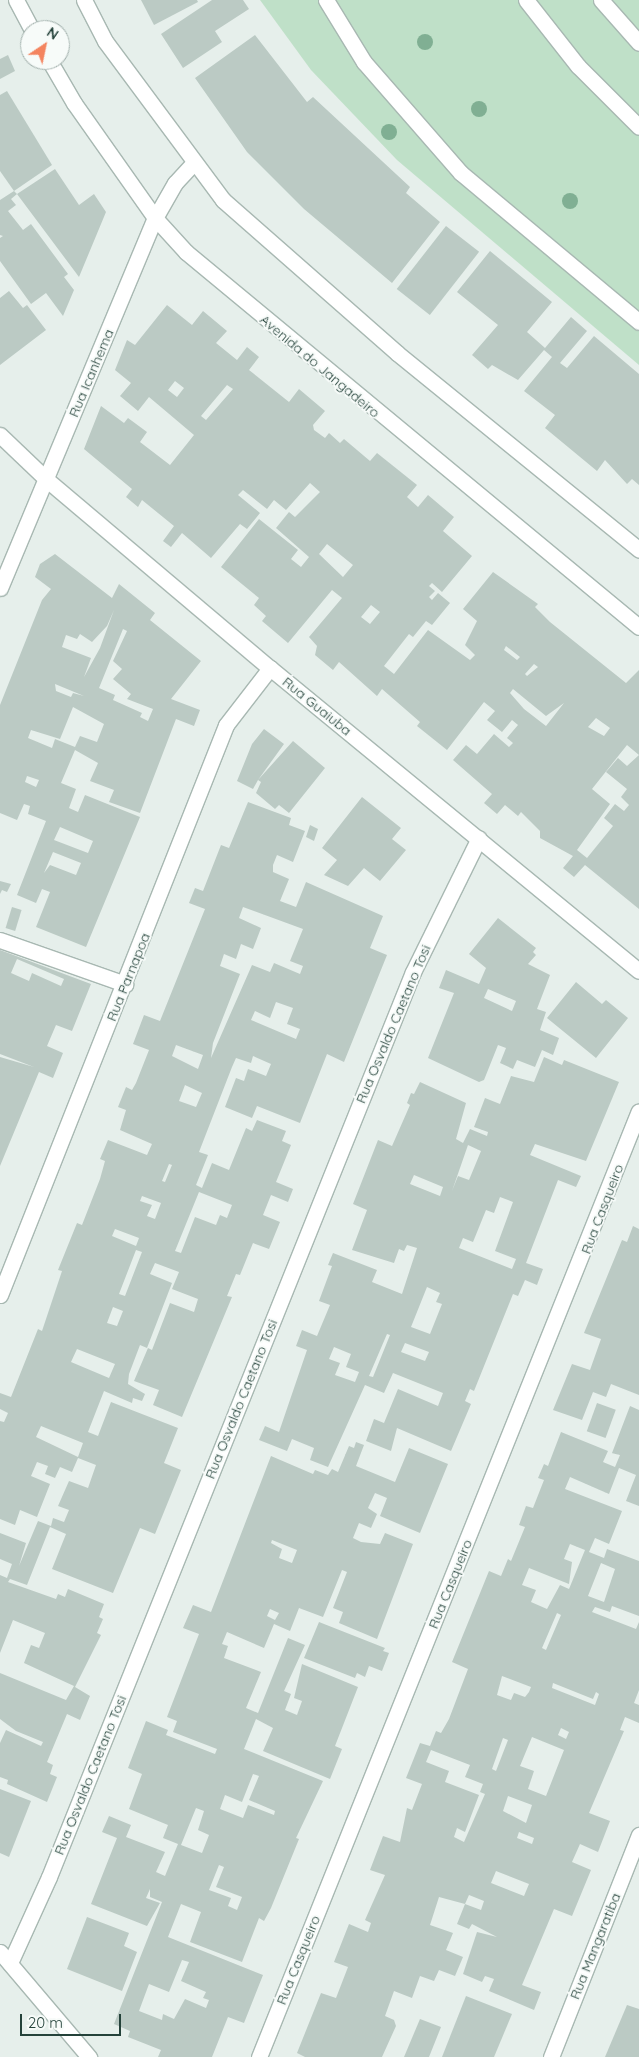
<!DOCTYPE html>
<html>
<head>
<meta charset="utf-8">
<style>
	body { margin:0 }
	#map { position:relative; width:639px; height:2057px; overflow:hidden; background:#e6efeb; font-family:Quicksand,sans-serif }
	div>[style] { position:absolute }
	.green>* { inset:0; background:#bfe0c8 }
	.building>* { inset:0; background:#bbcac4; transform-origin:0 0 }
	.roads { filter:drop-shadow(1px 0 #a8b8b2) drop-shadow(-1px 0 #a8b8b2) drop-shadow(0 1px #a8b8b2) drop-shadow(0 -1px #a8b8b2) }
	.service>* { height:15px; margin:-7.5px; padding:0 7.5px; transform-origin:7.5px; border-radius:7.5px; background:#fff }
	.minor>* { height:15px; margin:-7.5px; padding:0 7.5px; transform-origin:7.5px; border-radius:7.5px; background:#fff }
	.tertiary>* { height:15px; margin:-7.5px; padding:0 7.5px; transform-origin:7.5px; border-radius:7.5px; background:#fff }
	.trees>* { width:16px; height:16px; margin:-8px; border-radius:50%; background:#80af93 }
	span { translate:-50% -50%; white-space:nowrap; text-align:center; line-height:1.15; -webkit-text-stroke:4px #f7fbf9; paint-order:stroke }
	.street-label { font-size:14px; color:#24423a }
	.north { position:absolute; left:20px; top:20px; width:50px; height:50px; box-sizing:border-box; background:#f7fbf9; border:1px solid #a3b1ad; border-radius:50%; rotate:34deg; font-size:14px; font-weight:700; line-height:20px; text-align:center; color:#24423a }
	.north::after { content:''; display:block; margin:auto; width:18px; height:22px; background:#f4845f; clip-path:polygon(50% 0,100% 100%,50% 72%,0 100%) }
	.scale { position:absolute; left:20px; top:2014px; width:101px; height:22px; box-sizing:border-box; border:2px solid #24423a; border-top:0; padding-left:6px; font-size:15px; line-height:18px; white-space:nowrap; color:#24423a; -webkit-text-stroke:4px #f7fbf9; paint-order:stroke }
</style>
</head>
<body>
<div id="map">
	<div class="green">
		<i style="clip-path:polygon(260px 0,639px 0,639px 365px,397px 160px,311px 70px)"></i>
	</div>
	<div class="building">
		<i style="clip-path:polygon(141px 0,197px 0,198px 2px,154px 25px)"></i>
		<i style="clip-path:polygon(212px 0,243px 0,249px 9px,215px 31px,222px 42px,183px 68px,161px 34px)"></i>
		<i style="clip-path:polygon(255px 35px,307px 102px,313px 97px,410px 187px,406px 193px,440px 222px,392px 283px,304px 209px,247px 152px,195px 78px)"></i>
		<i style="clip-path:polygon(8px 55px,15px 71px,0 79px,0 59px)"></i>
		<i style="clip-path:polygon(7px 91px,52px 165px,14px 191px,0 171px,0 95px)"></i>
		<i style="clip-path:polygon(55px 169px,79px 205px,94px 194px,106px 212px,79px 277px,17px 194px)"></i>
		<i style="clip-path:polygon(14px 191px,17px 194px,11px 199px,16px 205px,8px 211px,23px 230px,31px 224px,68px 274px,64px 277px,74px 290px,63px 316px,46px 293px,31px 304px,0 261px,0 238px,3px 236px,0 235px,0 200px)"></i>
		<i style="left:446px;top:226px;width:42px;height:80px;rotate:38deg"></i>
		<i style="clip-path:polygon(490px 251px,552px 302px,527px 332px,545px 348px,571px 317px,587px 331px,560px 363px,567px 368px,594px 336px,639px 374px,639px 485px,632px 479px,627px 484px,605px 460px,597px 471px,545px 428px,555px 415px,524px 391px,552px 357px,544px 350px,518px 380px,492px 365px,488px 369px,472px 355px,498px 325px,457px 292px)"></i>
		<i style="clip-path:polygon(9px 291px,23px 308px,27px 305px,46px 330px,0 365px,0 298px)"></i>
		<i style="clip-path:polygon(evenodd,167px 305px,192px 325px,203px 311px,227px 331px,216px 343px,237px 360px,247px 347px,259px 357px,249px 370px,289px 402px,299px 389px,325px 411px,313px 425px,314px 430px,325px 438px,329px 433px,340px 443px,344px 439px,370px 461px,377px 453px,417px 485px,407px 497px,418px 507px,428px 495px,454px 517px,443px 531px,472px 556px,442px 592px,432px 583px,429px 586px,435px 591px,429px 597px,432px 600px,438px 593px,450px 603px,432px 625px,426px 621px,413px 637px,409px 634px,384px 666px,394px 674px,428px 630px,470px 660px,475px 655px,465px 645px,477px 621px,463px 609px,493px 572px,538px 604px,535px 607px,550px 622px,626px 683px,639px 670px,639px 755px,627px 745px,592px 789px,610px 804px,577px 850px,587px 858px,613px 826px,604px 818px,615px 804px,624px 811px,629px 805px,621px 797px,627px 789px,606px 772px,618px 758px,627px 766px,639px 755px,639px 909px,585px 865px,574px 877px,563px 868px,573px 856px,540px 838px,540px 831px,521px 812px,518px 816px,505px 805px,497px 814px,484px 803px,492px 794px,453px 760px,466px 745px,477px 754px,494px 734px,509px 747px,513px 743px,507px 738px,518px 725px,512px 720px,502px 732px,487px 720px,495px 711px,484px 702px,447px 750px,417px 726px,420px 722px,382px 689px,377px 696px,339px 662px,333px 670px,315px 655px,317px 646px,309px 637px,342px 598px,332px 590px,288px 643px,262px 621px,266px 616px,254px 605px,259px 598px,221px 567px,259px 519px,298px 550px,291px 559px,301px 567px,309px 557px,276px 528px,289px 512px,295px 517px,320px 492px,310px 483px,286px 510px,274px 500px,267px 509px,243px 490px,238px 495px,260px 513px,247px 529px,240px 524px,211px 558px,182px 533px,171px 547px,163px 541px,174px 526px,142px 500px,138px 507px,126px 497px,132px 489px,84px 449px,101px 406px,124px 423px,128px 418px,147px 432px,140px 442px,170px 465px,194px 435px,149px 397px,138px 411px,120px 396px,131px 383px,115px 370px,127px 340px,135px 345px,167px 305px,175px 381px,184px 388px,177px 397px,168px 390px,175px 381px,167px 305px,227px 385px,233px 389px,206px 420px,201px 416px,227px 385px,167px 305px,327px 544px,353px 565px,343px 577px,319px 554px,327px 544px,167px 305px,371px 605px,380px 612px,370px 624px,361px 617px,371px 605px,167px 305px,506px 646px,520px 657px,517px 660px,504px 650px,506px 646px,167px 305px,534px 664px,538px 667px,527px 676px,525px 674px,534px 664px,167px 305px,513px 689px,546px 716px,564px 703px,546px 726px,524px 709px,510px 693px,513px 689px,167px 305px,596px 718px,610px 728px,604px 736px,588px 727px,596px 718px)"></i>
		<i style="clip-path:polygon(evenodd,55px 554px,112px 598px,119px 584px,155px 613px,150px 620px,201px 661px,171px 699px,200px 710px,194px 726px,176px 719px,140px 813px,109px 802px,114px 790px,90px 781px,98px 763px,75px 750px,61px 783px,76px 789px,69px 808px,78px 812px,85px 795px,140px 817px,86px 947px,36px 927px,50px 892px,42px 889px,36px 903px,17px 895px,46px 821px,28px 814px,30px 806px,24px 804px,17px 820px,0 813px,0 705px,42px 600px,51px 589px,35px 577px,40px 564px,55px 554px,114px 610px,100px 648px,84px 677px,91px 658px,62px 647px,66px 635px,77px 639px,80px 634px,92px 642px,107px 626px,114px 610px,55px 554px,123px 629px,127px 631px,113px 661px,122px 669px,113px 679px,131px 694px,127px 699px,153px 709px,148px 721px,140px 717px,142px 713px,113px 700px,115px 695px,99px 688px,123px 629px,55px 554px,55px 684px,84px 696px,73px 693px,71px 697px,56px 691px,55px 684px,55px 554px,73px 707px,104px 724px,97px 742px,80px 736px,75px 747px,55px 739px,52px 748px,28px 738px,31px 730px,60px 739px,73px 707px,55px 554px,27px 776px,39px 780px,36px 787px,25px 782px,27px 776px,55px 554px,60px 827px,93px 841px,88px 853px,54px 840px,60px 827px,55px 554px,53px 852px,81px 863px,76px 875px,50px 865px,44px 873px,53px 852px)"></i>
		<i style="clip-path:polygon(264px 729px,284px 744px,258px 780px,293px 741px,325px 768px,289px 813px,279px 805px,275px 809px,256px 793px,261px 782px,258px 780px,253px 789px,237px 781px,252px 744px)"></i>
		<i style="clip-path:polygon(362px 797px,401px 828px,392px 839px,406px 850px,380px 881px,364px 868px,348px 886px,324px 875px,337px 860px,322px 848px)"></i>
		<i style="clip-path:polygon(evenodd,248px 802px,291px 818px,289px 825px,305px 831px,293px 862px,277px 855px,273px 865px,273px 872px,289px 879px,280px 901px,296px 907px,306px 882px,383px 916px,370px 948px,387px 955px,344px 1062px,327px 1054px,300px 1123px,257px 1106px,252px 1118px,225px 1107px,236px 1078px,244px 1081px,248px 1069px,266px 1076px,271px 1064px,253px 1056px,251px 1063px,236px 1058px,232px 1067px,199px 1152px,208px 1155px,196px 1185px,202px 1188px,212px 1163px,229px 1170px,246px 1128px,252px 1131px,257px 1120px,286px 1131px,282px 1141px,291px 1145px,276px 1182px,293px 1189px,288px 1202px,271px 1195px,263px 1215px,280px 1222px,269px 1249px,253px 1243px,240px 1275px,236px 1274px,227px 1296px,232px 1297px,182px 1417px,153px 1405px,159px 1390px,134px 1381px,148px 1348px,152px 1350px,170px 1303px,194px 1312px,198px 1299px,172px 1289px,179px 1272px,155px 1263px,150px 1274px,172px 1283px,147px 1348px,140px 1345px,129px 1374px,128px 1384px,145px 1394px,142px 1401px,133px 1398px,132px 1403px,104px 1391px,88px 1432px,98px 1436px,111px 1402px,178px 1428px,164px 1463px,181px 1470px,155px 1534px,140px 1528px,113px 1593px,52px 1569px,66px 1534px,50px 1527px,27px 1585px,10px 1579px,8px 1582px,56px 1599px,58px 1594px,65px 1597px,68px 1589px,104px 1604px,99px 1617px,103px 1619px,97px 1633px,101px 1635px,75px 1687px,90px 1696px,80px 1720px,67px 1714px,47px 1762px,53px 1765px,50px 1774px,57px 1777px,47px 1802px,7px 1784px,8px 1780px,0 1777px,0 1743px,6px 1730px,41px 1746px,43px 1742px,16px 1731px,0 1719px,0 1673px,66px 1700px,74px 1686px,24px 1663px,31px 1645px,39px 1648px,45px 1633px,13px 1620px,0 1653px,0 1575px,7px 1578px,12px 1564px,0 1559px,0 1533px,26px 1543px,19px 1566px,38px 1521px,51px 1526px,53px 1518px,64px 1522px,69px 1510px,58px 1506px,69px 1481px,88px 1488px,96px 1465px,78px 1458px,72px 1472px,60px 1467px,55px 1478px,45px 1474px,48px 1466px,37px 1462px,31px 1476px,50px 1484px,37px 1517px,20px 1510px,15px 1525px,0 1519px,0 1421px,4px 1422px,8px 1413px,0 1409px,0 1393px,11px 1397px,38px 1329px,42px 1331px,62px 1271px,58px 1270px,77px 1223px,82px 1225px,100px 1179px,105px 1161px,100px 1159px,108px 1140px,147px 1155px,152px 1144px,120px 1130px,126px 1110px,118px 1107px,126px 1087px,132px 1090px,136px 1083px,149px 1050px,133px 1044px,144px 1015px,160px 1021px,205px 909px,189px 903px,195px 888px,203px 891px,221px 845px,229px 848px,248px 802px,243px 907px,303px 929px,290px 961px,303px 966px,300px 974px,274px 963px,270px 972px,252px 965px,211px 1058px,213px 1043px,240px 974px,220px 966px,224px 954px,236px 959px,241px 944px,253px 949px,261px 928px,239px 918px,243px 907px,248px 802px,276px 1002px,293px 1008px,287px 1024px,300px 1029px,296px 1039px,251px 1020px,255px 1011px,270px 1018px,276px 1002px,248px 802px,176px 1045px,203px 1055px,198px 1069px,172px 1056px,176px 1045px,248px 802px,185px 1085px,202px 1093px,196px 1107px,179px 1101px,185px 1085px,248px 802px,169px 1164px,172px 1165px,165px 1182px,162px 1181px,169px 1164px,248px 802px,199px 1192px,232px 1205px,227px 1218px,220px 1215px,216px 1225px,195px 1217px,181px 1253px,175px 1251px,199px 1192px,248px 802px,142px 1196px,161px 1203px,155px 1219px,147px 1216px,152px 1205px,140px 1201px,142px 1196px,248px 802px,115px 1229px,139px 1238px,136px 1246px,112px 1236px,115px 1229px,248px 802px,136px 1250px,142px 1252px,125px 1296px,119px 1294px,136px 1250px,248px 802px,113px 1307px,123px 1311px,117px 1326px,107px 1323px,113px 1307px,248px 802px,77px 1349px,115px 1364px,109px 1378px,71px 1362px,77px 1349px,248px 802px,41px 1426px,83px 1443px,78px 1457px,36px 1437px,41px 1426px)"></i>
		<i style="clip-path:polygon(310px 825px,318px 829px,314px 841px,306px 837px)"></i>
		<i style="clip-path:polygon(0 881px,11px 884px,7px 892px,2px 890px,0 894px)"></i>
		<i style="left:12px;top:907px;width:10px;height:22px;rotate:17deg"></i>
		<i style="clip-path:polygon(evenodd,498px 918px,536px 948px,533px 952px,536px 955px,528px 964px,550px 975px,537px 1009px,546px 1012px,540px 1030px,559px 1038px,553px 1055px,542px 1050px,535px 1067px,517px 1060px,513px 1069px,500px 1063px,506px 1048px,498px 1045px,484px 1080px,479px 1082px,428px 1058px,454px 993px,439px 988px,446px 970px,479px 984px,486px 968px,469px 954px,498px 918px,488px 989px,516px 1001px,512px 1011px,484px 998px,488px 989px)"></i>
		<i style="clip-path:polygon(evenodd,0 950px,91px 984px,72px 1031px,56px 1025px,47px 1046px,63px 1053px,53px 1078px,39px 1072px,0 1166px,0 1057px,34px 1067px,0 1054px,0 950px,17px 959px,64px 979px,61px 986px,32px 973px,29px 981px,11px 973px,17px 959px)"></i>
		<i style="clip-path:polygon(576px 982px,602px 1004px,606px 1000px,628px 1018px,596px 1058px,547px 1018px)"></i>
		<i style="clip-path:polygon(evenodd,544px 1057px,562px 1065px,564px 1060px,619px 1082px,586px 1161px,535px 1144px,530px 1155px,581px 1176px,576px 1187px,558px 1180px,526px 1263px,543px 1269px,537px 1285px,525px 1280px,518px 1296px,513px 1294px,474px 1391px,470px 1389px,465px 1401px,471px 1404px,451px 1451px,397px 1428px,391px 1451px,366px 1441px,374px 1419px,384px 1423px,398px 1389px,438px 1406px,443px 1393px,393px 1373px,384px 1393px,365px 1385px,328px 1467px,310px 1460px,314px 1448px,292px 1439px,287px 1451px,259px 1440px,265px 1426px,279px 1432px,307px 1350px,296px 1346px,302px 1330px,317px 1336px,330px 1305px,319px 1301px,332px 1266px,328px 1265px,333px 1253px,377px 1270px,372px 1282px,402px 1294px,417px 1248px,407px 1245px,404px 1251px,399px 1249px,394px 1263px,352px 1250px,367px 1210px,353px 1204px,378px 1140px,392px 1146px,410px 1105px,407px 1103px,411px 1093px,414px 1094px,420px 1082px,466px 1103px,456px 1139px,463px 1143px,470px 1129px,487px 1136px,488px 1132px,474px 1127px,485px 1098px,500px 1104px,511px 1076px,534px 1082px,544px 1057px,468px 1145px,481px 1151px,469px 1180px,458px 1176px,452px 1191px,468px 1145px,544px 1057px,414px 1175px,443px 1187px,440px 1196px,410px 1184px,414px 1175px,544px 1057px,500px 1197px,513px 1202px,495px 1251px,516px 1259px,512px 1269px,459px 1248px,463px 1238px,473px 1242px,486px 1210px,494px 1213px,500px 1197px,544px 1057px,427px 1287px,440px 1293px,436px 1302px,442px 1304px,430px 1334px,411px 1327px,427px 1287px,544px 1057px,387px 1334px,390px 1335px,373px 1377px,369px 1376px,387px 1334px,544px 1057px,405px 1343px,429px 1352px,425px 1361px,401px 1352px,405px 1343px,544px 1057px,334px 1347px,351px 1354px,346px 1367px,359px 1372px,355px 1382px,335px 1375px,340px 1363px,329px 1359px,334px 1347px)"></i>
		<i style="clip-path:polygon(633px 1226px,639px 1229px,639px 1395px,611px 1384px,606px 1397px,593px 1392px,582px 1420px,553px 1410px,572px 1364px,590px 1370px,601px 1339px,584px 1333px,622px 1240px,627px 1242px)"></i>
		<i style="left:597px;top:1403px;width:20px;height:30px;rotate:20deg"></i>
		<i style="clip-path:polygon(evenodd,630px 1406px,639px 1410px,639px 1506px,626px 1501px,636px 1475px,619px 1468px,609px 1494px,570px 1477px,565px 1489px,622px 1511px,609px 1544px,595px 1538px,589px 1552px,604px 1558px,607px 1549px,639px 1561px,639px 1616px,612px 1606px,610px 1612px,595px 1607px,592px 1612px,636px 1629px,639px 1622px,639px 1690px,634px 1703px,639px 1705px,639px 1723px,625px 1717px,620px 1730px,624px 1731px,589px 1813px,610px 1821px,598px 1852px,580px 1844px,572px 1862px,591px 1870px,572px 1916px,554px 1909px,522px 1985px,541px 1992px,534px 2010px,489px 1991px,494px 1979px,485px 1976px,482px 1982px,463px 1974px,477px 1932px,497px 1937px,472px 1924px,469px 1929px,457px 1924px,465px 1904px,439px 1897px,430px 1925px,453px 1933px,446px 1950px,463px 1957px,455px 1976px,439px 1970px,434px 1981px,420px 1976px,412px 1998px,394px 1991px,385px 2016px,394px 2020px,396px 2026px,382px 2057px,305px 2057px,297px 2053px,321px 1993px,336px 1998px,348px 1967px,334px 1962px,349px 1924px,368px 1932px,371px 1923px,365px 1920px,385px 1875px,370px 1870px,383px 1836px,400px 1842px,407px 1808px,412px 1810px,422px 1784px,406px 1778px,420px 1743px,430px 1746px,436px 1731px,441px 1733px,449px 1719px,468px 1669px,452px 1662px,489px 1571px,501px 1576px,508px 1559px,511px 1561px,525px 1527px,519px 1525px,526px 1506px,533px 1508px,544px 1480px,538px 1478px,544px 1464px,548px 1466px,561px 1432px,608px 1451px,603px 1462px,615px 1467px,620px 1455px,612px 1453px,630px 1406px,570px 1544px,585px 1550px,569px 1589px,560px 1585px,547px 1609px,531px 1602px,536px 1590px,522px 1585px,529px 1568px,569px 1584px,572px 1562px,564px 1559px,570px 1544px,630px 1406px,601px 1563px,615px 1569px,604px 1602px,588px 1596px,601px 1563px,630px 1406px,557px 1613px,561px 1615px,546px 1650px,542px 1648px,557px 1613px,630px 1406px,502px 1676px,531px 1687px,529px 1692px,525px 1697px,514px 1693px,511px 1700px,497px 1695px,502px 1676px,630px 1406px,553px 1683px,593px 1699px,596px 1692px,599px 1694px,595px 1705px,552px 1688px,553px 1683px,630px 1406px,561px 1728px,569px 1732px,566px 1739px,558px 1735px,561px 1728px,630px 1406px,532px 1737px,564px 1750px,546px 1796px,528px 1789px,534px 1771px,520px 1766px,532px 1737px,630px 1406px,503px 1738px,508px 1740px,496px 1771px,492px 1769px,503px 1738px,630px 1406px,431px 1750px,470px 1765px,465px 1777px,483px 1784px,480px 1792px,485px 1794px,464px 1842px,454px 1837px,457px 1828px,465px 1832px,479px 1795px,445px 1782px,449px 1771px,426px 1762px,431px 1750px,630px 1406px,508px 1796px,532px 1805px,526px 1823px,503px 1811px,508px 1796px,630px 1406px,519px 1832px,534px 1838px,532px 1844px,517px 1838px,519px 1832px,630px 1406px,496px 1871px,529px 1884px,524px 1896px,491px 1883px,496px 1871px,630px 1406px,469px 1895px,484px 1901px,481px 1910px,465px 1904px,469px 1895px)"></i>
		<i style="clip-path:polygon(evenodd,356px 1442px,364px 1445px,356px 1466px,395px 1482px,409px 1448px,448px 1464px,420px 1533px,380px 1516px,387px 1498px,375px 1493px,368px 1508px,377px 1514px,371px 1528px,359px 1523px,353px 1538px,361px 1542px,380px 1544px,385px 1533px,413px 1544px,377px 1639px,339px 1623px,343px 1612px,333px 1608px,347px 1572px,342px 1570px,323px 1617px,299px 1608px,290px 1631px,274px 1624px,264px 1648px,227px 1632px,222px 1644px,228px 1646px,224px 1658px,261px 1672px,246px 1708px,258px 1713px,288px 1638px,305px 1645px,284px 1691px,291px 1694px,285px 1710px,297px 1715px,302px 1701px,294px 1698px,302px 1664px,358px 1687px,335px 1746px,342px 1749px,330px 1779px,263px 1751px,273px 1728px,256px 1719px,244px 1749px,323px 1781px,296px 1838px,299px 1839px,271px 1908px,264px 1921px,259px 1918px,242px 1962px,190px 1942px,201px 1912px,181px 1904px,168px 1937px,263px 1975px,244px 2023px,228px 2017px,212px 2057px,158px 2057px,161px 2050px,128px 2037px,130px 2031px,114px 2024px,162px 1902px,150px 1897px,150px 1889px,146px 1898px,160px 1903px,147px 1926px,91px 1904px,117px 1838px,102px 1832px,109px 1816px,131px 1825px,126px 1837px,165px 1852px,156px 1872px,165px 1876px,178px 1844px,163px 1838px,168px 1825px,129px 1809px,142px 1774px,128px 1768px,146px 1721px,168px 1730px,166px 1735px,215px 1754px,217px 1749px,173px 1732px,177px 1721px,167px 1717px,199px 1634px,183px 1628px,193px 1605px,211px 1612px,271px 1456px,313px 1474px,315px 1470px,328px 1475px,332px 1469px,338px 1472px,349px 1446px,354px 1448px,356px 1442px,272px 1540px,297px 1550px,292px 1563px,279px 1558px,282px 1549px,271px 1543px,272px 1540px,356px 1442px,270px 1609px,279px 1613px,275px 1620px,267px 1616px,270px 1609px,356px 1442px,253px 1774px,259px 1776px,249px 1800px,275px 1811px,274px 1815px,248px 1805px,243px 1818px,220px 1809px,225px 1795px,242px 1802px,253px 1774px,356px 1442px,196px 1808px,204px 1811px,198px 1830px,209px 1835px,202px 1853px,181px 1845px,196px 1808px,356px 1442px,219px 1865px,224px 1867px,216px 1887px,242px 1897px,237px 1910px,228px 1906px,231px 1898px,209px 1890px,219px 1865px,356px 1442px,182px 1960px,189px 1962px,181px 1981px,206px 1992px,203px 1998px,209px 2000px,206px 2008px,185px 1999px,174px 2019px,163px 2014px,162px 2020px,139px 2011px,149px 1984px,169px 1992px,182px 1960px)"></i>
		<i style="clip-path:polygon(319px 1622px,385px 1648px,383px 1651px,389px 1653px,382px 1671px,369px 1666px,365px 1677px,357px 1673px,355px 1678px,304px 1658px)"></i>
		<i style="clip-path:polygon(0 1789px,31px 1801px,9px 1857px,0 1853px)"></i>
		<i style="clip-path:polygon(87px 1917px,129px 1933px,124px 1946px,137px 1952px,122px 1991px,67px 1969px)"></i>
		<i style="clip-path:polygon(466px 1996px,512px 2014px,494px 2057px,442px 2057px)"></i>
		<i style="clip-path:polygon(627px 2005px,639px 2009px,639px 2057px,605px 2057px)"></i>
		<i style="clip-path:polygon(420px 2019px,441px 2027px,429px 2057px,404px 2057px)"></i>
	</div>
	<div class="roads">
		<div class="service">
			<i style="left:326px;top:0;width:73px;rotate:58.5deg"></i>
			<i style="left:364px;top:62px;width:147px;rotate:48.9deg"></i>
			<i style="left:461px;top:173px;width:232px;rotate:39.9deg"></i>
			<i style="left:526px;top:0;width:84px;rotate:51.8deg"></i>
			<i style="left:578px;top:66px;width:86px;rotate:45deg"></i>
			<i style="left:601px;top:0;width:57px;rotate:48.5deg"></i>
			<i style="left:0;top:940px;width:133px;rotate:19.4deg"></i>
		</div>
		<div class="minor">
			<i style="left:0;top:435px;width:64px;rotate:43.7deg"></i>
			<i style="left:46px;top:479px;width:293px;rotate:40.2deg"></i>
			<i style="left:270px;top:668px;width:477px;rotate:39.4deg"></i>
			<i style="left:0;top:588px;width:401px;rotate:-67.3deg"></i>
			<i style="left:155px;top:218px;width:40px;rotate:-60.3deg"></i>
			<i style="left:175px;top:183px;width:26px;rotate:-47deg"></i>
			<i style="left:0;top:1295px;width:613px;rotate:-68.37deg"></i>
			<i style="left:226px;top:725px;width:72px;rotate:-52.3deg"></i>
			<i style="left:0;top:1952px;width:138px;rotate:49.7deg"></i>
			<i style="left:10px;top:1963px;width:94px;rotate:-65.6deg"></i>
			<i style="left:49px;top:1877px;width:975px;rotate:-68.09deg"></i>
			<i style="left:413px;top:972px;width:149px;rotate:-63.8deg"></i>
			<i style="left:259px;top:2057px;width:1019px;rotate:-68.12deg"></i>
			<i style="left:551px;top:2057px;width:239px;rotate:-68.4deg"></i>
		</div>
		<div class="tertiary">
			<i style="left:16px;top:0;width:34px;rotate:62deg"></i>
			<i style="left:84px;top:0;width:46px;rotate:62.9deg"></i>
			<i style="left:105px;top:41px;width:198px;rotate:53.4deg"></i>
			<i style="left:223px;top:200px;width:232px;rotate:41.3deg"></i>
			<i style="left:397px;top:353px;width:312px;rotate:39.1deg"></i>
			<i style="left:49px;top:60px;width:50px;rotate:59.8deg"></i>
			<i style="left:74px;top:103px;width:141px;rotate:54.8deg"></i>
			<i style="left:155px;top:218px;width:46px;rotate:47.6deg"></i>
			<i style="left:186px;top:252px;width:588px;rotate:39.62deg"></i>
		</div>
	</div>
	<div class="trees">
		<i style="left:425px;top:42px"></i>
		<i style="left:479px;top:109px"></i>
		<i style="left:389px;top:132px"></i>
		<i style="left:570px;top:201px"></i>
	</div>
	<div class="street-label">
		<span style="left:320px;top:366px;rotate:40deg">Avenida do Jangadeiro</span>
		<span style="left:91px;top:373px;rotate:-67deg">Rua Icanhema</span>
		<span style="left:317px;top:706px;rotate:39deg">Rua Guaiuba</span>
		<span style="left:128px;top:977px;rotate:-68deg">Rua Parnapoa</span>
		<span style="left:393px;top:1024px;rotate:-67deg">Rua Osvaldo Caetano Tosi</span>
		<span style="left:602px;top:1209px;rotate:-69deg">Rua Casqueiro</span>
		<span style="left:241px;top:1399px;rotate:-68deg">Rua Osvaldo Caetano Tosi</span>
		<span style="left:450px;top:1584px;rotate:-68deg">Rua Casqueiro</span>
		<span style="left:90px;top:1775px;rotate:-68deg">Rua Osvaldo Caetano Tosi</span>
		<span style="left:595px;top:1946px;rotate:-68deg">Rua Mangaratiba</span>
		<span style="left:298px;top:1960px;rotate:-68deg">Rua Casqueiro</span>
	</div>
	<div class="north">N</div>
	<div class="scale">20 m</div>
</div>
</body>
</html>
